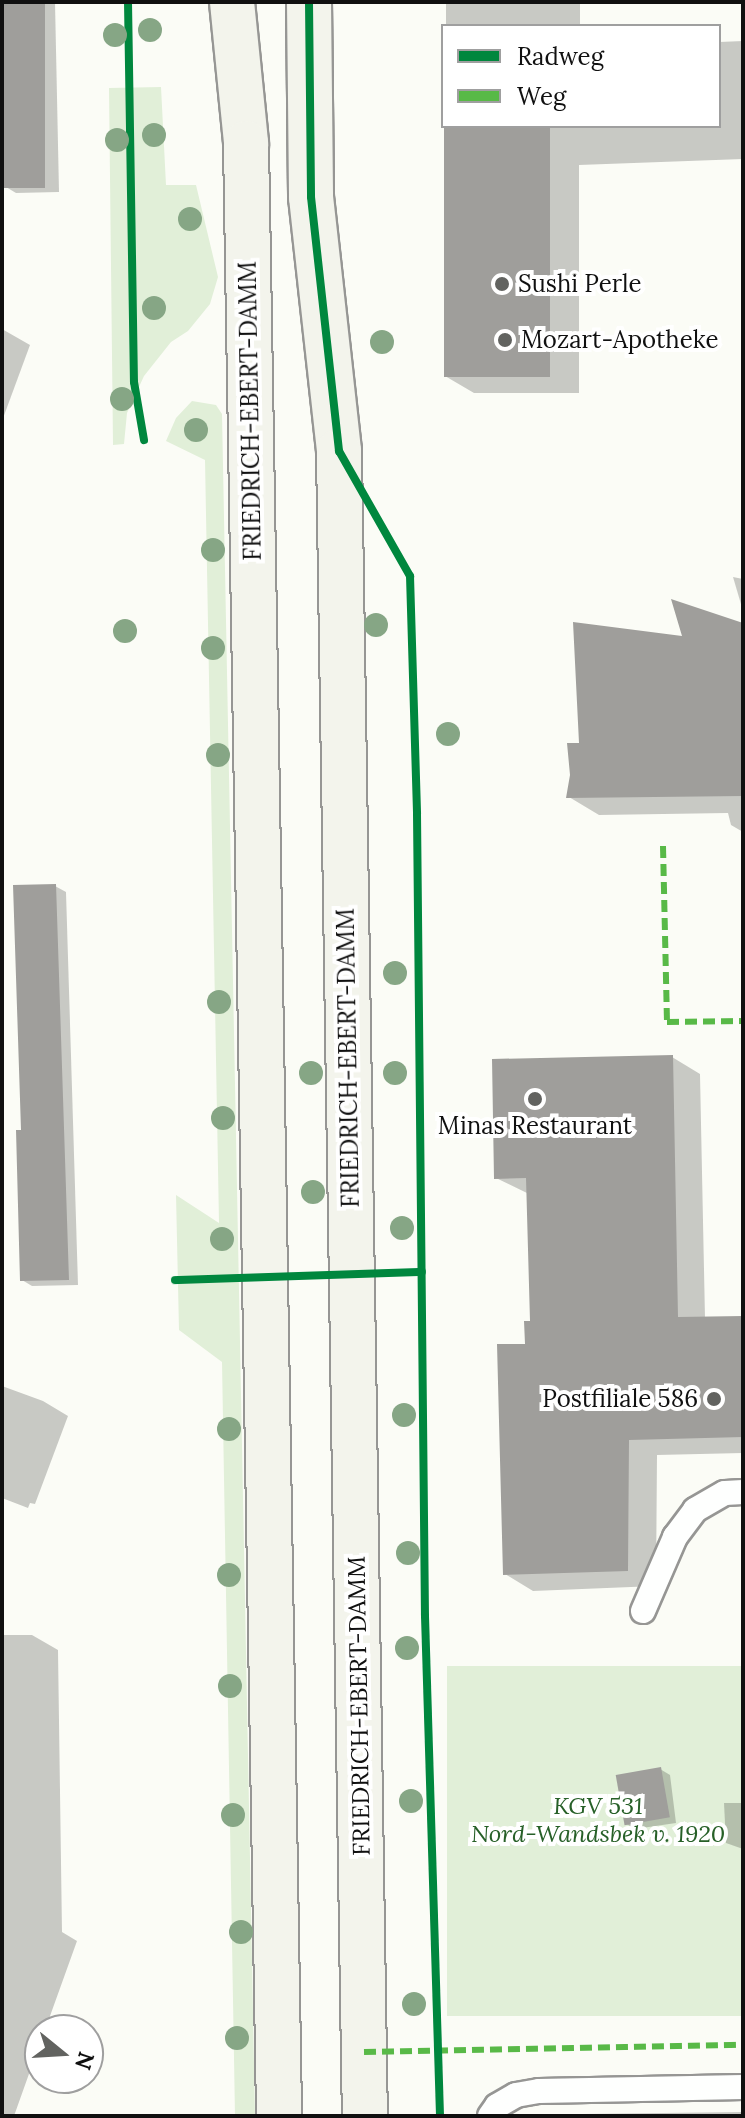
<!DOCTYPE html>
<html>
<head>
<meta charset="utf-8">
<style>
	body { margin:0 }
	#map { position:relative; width:745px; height:2118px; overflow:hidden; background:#fbfcf6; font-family:Lora,serif }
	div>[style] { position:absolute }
	.green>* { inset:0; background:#e1efd8; transform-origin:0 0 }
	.shadow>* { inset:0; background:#0003; transform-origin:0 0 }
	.building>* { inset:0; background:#9f9e9b; transform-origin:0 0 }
	.roads { filter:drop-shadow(2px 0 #969694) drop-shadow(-2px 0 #969694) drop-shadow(0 2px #969694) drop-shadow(0 -2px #969694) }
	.service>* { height:24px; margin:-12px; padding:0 12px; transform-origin:12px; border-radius:12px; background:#fefffe }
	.secondary>* { height:44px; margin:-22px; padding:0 22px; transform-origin:22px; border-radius:22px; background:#f3f4ec }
	.quiet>* { height:6px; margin-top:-3px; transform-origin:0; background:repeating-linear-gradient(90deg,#58b947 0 12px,transparent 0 18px) }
	.cycleway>* { height:8px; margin:-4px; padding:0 4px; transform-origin:4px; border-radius:4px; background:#00873e }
	.trees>* { width:24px; height:24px; margin:-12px; border-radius:50%; background:#86a685 }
	.dots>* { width:22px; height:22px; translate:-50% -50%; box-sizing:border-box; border:4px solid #fff; border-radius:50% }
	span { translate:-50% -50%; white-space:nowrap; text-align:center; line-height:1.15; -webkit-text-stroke:8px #fff; paint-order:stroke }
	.poi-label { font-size:24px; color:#101010 }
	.left { translate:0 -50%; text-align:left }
	.right { translate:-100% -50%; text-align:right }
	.street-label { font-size:24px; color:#101010 }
	.park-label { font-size:24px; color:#276028; font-style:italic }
	.frame { position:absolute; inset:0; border:4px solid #101010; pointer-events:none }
	.legend { position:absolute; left:441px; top:24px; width:280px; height:104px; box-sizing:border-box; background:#fff; border:2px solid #9f9f9f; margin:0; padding:10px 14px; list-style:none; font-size:24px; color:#101010 }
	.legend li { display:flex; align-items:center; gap:16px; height:40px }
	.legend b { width:40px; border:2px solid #9f9f9f }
	.north { position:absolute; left:24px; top:2014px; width:80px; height:80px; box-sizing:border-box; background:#fff; border:2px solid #9f9f9f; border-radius:50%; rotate:108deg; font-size:22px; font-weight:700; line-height:32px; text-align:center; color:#101010 }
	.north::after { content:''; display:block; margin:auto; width:28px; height:36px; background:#626360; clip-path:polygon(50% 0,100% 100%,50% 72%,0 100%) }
</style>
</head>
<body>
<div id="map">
	<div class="green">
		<i style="clip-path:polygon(161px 87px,166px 185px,196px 185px,218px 277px,210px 304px,188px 331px,171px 342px,144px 376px,127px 413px,124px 444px,113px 445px,109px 88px)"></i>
		<i style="clip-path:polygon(192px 401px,216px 405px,222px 414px,255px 2116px,235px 2116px,222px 1362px,179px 1330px,176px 1195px,219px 1223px,205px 460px,166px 441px,176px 418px)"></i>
		<i style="left:743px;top:1666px;width:350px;height:296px;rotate:90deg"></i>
	</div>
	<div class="shadow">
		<i style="clip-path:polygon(2px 2px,55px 2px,59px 192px,16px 193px,6px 187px)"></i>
		<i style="left:446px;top:2px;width:134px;height:24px"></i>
		<i style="clip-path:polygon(743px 41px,743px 159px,579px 165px,579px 393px,474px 393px,445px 376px,445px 126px,719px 126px,719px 42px)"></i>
		<i style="clip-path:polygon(2px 329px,30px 345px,2px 421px)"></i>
		<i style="clip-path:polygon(733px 577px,743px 579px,743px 611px)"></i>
		<i style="clip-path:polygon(743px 625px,743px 832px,731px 825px,728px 813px,599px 815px,569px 797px,581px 745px,685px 638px)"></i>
		<i style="clip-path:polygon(55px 886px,66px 892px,78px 1285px,32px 1286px,22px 1280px,23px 1132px)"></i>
		<i style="clip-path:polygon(672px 1057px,700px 1074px,705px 1318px,743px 1317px,743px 1453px,657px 1455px,656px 1586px,533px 1591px,505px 1574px,532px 1323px,529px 1194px,496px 1178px)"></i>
		<i style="clip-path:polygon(2px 1386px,43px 1401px,68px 1416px,35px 1504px,30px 1503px,28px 1508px,2px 1498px)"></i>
		<i style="clip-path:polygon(2px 1635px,32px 1635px,58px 1650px,62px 1932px,77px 1941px,45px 2030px,40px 2030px,40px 2043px,14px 2116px,2px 2116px)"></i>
		<i style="clip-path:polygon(660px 1769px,670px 1775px,676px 1823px,635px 1829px,625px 1823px)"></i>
		<i style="clip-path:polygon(724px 1803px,743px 1803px,743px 1849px,726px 1843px)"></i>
		<i style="clip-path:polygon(743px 2112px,743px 2116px,581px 2114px)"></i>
	</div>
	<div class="building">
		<i style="left:2px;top:2px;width:43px;height:186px"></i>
		<i style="left:444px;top:126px;width:106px;height:251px"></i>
		<i style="clip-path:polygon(671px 599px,743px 623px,743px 796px,566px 798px,570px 775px,567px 743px,579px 743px,573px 622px,682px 636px)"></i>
		<i style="clip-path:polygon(56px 884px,69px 1280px,20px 1281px,16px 1130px,21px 1130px,13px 885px)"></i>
		<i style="clip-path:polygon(673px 1055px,678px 1317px,743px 1316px,743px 1437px,629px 1440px,628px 1571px,503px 1575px,497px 1344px,525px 1344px,524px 1321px,530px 1321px,526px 1178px,494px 1179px,492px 1059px)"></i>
		<i style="left:661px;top:1767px;width:51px;height:46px;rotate:80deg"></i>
	</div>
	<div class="roads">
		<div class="service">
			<i style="left:643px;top:1611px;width:81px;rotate:-66.6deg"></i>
			<i style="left:675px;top:1537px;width:34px;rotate:-53deg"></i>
			<i style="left:695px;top:1510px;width:34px;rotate:-30deg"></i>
			<i style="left:725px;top:1493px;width:18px;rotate:-3deg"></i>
			<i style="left:490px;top:2116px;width:12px;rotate:-55deg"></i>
			<i style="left:497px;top:2106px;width:22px;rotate:-30deg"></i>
			<i style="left:516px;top:2095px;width:23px;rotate:-10deg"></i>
			<i style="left:539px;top:2091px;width:204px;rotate:-1.1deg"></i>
		</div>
		<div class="secondary">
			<i style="left:232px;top:2px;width:142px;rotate:84.3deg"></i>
			<i style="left:246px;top:143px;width:1973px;rotate:89.04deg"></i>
			<i style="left:309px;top:2px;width:195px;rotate:89.4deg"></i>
			<i style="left:311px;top:197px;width:256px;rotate:83.7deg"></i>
			<i style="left:339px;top:451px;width:1665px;rotate:89.11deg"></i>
		</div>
	</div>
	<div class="quiet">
		<i style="left:663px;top:846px;width:176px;rotate:88.7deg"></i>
		<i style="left:667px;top:1022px;width:76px;rotate:-0.8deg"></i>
		<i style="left:364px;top:2052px;width:379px;rotate:-1.1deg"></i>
	</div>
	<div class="cycleway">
		<i style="left:128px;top:2px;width:380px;rotate:89.1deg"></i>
		<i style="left:134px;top:382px;width:59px;rotate:80.2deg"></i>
		<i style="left:309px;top:2px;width:195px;rotate:89.4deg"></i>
		<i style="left:311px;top:197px;width:256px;rotate:83.7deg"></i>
		<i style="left:339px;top:451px;width:144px;rotate:60.4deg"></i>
		<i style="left:410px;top:576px;width:238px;rotate:88.3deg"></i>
		<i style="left:417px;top:814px;width:802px;rotate:89.43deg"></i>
		<i style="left:425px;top:1616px;width:500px;rotate:88.28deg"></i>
		<i style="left:175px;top:1280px;width:247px;rotate:-1.9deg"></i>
	</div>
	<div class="trees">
		<i style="left:150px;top:30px"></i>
		<i style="left:115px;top:35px"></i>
		<i style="left:154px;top:135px"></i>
		<i style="left:117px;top:140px"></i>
		<i style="left:190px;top:219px"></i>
		<i style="left:154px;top:308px"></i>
		<i style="left:382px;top:342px"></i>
		<i style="left:122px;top:399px"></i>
		<i style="left:196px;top:430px"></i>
		<i style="left:213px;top:550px"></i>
		<i style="left:376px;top:625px"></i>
		<i style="left:125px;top:631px"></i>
		<i style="left:213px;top:648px"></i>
		<i style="left:448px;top:734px"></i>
		<i style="left:218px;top:755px"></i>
		<i style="left:395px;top:973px"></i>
		<i style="left:219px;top:1002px"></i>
		<i style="left:311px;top:1073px"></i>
		<i style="left:395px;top:1073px"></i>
		<i style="left:223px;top:1118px"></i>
		<i style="left:313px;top:1192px"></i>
		<i style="left:402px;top:1228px"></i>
		<i style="left:222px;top:1239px"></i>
		<i style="left:404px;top:1415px"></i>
		<i style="left:229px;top:1429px"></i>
		<i style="left:408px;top:1553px"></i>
		<i style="left:229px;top:1575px"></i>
		<i style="left:407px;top:1648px"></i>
		<i style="left:230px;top:1686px"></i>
		<i style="left:411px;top:1801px"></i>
		<i style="left:233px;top:1815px"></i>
		<i style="left:241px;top:1932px"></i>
		<i style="left:414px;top:2004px"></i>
		<i style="left:237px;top:2038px"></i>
	</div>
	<div class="dots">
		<i style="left:502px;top:284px;background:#626360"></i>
		<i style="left:505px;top:340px;background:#626360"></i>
		<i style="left:535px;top:1099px;background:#626360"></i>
		<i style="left:714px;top:1399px;background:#626360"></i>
	</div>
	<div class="poi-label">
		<span class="left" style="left:518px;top:284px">Sushi Perle</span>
		<span class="left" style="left:521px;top:340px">Mozart-Apotheke</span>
		<span style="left:535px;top:1126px">Minas Restaurant</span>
		<span class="right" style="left:698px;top:1399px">Postfiliale 586</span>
	</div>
	<div class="street-label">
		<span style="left:250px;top:411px;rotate:-91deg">FRIEDRICH-EBERT-DAMM</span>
		<span style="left:348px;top:1058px;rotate:-91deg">FRIEDRICH-EBERT-DAMM</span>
		<span style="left:359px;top:1706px;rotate:-91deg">FRIEDRICH-EBERT-DAMM</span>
	</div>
	<div class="park-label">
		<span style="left:598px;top:1820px">KGV 531<br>Nord-Wandsbek v. 1920</span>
	</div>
	<div class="frame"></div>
	<ul class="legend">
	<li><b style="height:10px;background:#00873e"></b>Radweg</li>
	<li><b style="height:10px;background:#58b947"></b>Weg</li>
	</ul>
	<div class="north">N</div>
</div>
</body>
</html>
